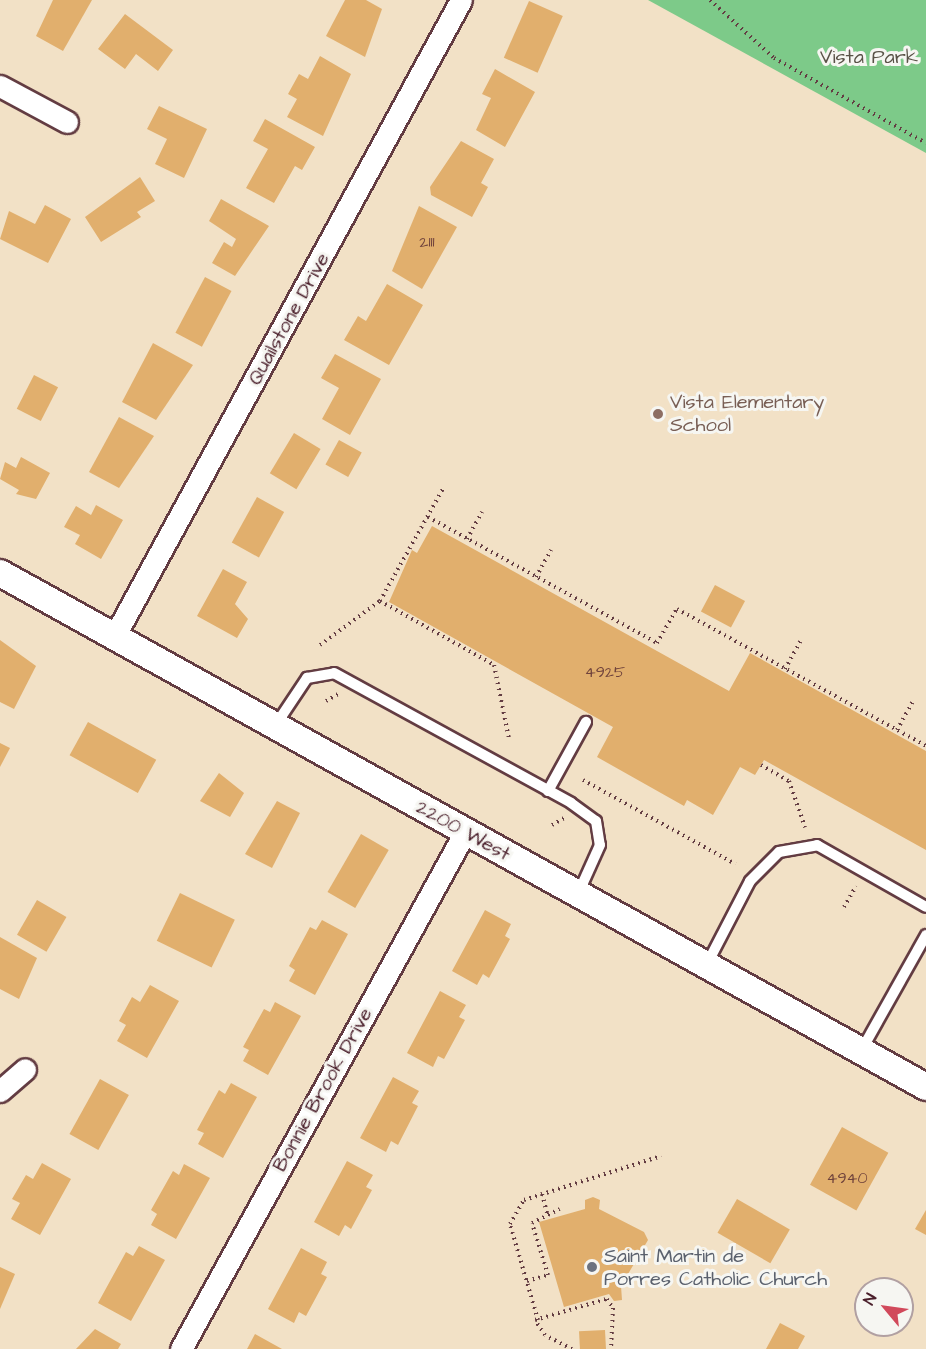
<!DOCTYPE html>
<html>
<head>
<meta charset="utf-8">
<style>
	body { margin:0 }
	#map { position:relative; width:926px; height:1349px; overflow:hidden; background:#f2e1c6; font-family:"Architects Daughter",sans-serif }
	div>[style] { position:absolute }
	.green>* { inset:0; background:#7dca89 }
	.building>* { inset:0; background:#e1af6d; transform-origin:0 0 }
	.path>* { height:4px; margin-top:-2px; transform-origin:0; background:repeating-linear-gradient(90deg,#633c42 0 1.5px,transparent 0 6px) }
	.roads { filter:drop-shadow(2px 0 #633c42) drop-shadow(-2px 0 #633c42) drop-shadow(0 2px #633c42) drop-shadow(0 -2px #633c42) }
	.service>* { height:10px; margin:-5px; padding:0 5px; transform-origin:5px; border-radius:5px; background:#fff }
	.minor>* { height:21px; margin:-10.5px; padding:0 10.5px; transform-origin:10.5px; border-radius:10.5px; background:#fff }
	.tertiary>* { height:26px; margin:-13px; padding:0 13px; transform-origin:13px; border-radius:13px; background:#fff }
	.dots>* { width:16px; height:16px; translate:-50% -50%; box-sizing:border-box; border:3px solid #f6f6f2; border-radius:50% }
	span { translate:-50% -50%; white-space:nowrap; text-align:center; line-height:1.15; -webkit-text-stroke:6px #f6f6f2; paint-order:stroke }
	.number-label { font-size:16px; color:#70433c }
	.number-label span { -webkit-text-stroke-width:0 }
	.park-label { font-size:20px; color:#595247 }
	.street-label { font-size:20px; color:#4a1f2b }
	.education-label { font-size:20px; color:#785e54 }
	.left { translate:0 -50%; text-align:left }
	.worship-label { font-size:20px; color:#5b616d }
	.north { position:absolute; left:854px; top:1277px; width:60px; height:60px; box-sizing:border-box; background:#f6f6f2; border:2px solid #b1a0a2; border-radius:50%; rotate:299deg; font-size:16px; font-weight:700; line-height:24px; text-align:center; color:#4a1f2b }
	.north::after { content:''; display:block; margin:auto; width:21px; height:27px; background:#d1495b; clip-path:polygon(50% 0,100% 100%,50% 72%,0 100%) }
</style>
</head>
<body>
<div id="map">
	<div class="green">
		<i style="clip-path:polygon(648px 0,926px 0,926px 153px)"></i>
	</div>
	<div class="building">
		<i style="clip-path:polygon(53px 0,92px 0,63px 51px,36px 36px)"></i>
		<i style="clip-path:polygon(345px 0,366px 0,382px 9px,365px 57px,326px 36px)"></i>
		<i style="left:529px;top:1px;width:37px;height:62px;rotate:24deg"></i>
		<i style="clip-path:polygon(125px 14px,173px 50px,158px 71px,136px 54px,125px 69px,98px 49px)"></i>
		<i style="clip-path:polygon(320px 56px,351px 74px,323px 136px,287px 117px,297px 99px,288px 94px,299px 74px,308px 79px)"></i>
		<i style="clip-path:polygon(495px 69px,535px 92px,505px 147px,476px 130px,491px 98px,482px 94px)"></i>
		<i style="clip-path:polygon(159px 106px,207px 129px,184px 178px,155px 164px,167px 139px,147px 129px)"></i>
		<i style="clip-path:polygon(265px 119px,315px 147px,302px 170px,295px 166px,274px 203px,246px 188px,268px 149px,253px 141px)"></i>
		<i style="clip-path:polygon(461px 141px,494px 159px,481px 183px,488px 187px,472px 217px,431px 195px,430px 187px)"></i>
		<i style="clip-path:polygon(140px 177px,155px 201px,137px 212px,141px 217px,101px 242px,85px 217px)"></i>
		<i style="clip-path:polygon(221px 199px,269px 226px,235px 276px,212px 263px,224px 242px,232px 247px,236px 239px,209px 221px)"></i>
		<i style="clip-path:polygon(45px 205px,71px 219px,48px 263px,0 239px,9px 211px,35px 224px)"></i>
		<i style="clip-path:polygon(419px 206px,457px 227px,422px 289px,392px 271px)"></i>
		<i style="left:205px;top:277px;width:30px;height:63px;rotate:28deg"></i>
		<i style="clip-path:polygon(387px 284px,423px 305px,389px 365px,344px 340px,358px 316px,366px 321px)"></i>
		<i style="clip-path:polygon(153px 343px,193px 365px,156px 420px,122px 402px)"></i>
		<i style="clip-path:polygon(335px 354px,381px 379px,350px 435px,322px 419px,339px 388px,321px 378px)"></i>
		<i style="left:34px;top:375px;width:27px;height:38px;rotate:27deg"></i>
		<i style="clip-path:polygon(119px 417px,154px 436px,119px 488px,89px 472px)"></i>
		<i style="left:294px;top:433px;width:31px;height:47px;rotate:31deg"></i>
		<i style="left:339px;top:440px;width:26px;height:28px;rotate:29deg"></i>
		<i style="clip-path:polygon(21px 457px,50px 473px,36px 499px,16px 494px,19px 490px,0 479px,5px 462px,16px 468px)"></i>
		<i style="left:257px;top:497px;width:31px;height:52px;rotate:29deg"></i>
		<i style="clip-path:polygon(96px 505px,123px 520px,101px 559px,75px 544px,80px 535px,64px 527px,76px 506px,91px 515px)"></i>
		<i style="clip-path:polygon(432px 526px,729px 691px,750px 653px,926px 751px,926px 850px,764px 760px,755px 775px,740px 767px,713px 815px,687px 800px,684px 806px,597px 757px,613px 727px,389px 602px,412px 550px,417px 553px)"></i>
		<i style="clip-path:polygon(223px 569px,247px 582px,235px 604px,248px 619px,237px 638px,197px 616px)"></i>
		<i style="left:715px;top:585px;width:34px;height:30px;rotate:28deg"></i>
		<i style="clip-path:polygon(0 640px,36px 666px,14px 709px,0 702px)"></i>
		<i style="left:88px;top:722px;width:78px;height:38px;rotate:29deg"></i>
		<i style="clip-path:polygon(0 743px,10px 748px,0 767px)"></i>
		<i style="clip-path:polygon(219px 773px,244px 793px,230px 817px,200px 801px)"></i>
		<i style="clip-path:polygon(277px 801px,300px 813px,272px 868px,245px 854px)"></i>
		<i style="left:361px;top:834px;width:32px;height:67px;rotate:30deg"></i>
		<i style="left:180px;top:893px;width:61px;height:53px;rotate:26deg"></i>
		<i style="left:37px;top:900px;width:34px;height:40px;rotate:30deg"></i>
		<i style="clip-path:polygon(485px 910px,511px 924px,505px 936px,510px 939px,489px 978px,483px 974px,477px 985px,452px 971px)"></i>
		<i style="clip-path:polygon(322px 920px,348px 934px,315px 995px,289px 981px,295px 970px,289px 966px,310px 927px,316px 930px)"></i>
		<i style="clip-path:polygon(0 937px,37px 958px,19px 999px,0 989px)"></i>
		<i style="clip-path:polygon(150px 985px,179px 1001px,147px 1058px,117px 1041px,126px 1025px,119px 1021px,132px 997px,140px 1002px)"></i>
		<i style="clip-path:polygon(440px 991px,466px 1005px,459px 1017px,465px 1020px,444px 1059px,438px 1056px,433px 1067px,407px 1053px)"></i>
		<i style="clip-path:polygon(275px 1002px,301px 1016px,268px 1075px,243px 1061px,249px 1050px,243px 1047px,264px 1009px,270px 1012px)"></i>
		<i style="clip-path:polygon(393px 1077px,419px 1091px,412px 1103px,418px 1106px,398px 1145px,391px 1141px,386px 1152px,360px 1138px)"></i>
		<i style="left:100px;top:1079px;width:33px;height:63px;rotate:29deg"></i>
		<i style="clip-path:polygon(231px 1083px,257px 1097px,223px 1158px,198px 1144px,204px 1133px,197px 1130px,219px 1090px,225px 1094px)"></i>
		<i style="left:842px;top:1127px;width:53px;height:66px;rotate:29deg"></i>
		<i style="clip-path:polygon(347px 1161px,373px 1175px,366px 1187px,372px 1190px,351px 1229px,345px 1225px,339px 1236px,314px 1222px)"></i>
		<i style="clip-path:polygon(42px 1163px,71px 1179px,40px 1235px,11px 1219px,20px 1203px,12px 1199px,26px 1175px,33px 1179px)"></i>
		<i style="clip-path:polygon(184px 1164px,210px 1178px,176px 1239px,151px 1225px,157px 1214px,151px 1210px,173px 1171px,179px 1175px)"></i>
		<i style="clip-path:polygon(593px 1197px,600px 1200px,599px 1209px,644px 1232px,648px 1240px,621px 1286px,622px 1300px,614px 1301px,609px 1294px,564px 1307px,539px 1222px,585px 1209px,585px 1200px)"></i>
		<i style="left:737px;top:1199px;width:61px;height:39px;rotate:30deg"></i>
		<i style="clip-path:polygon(926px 1210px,926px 1235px,915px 1229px)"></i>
		<i style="clip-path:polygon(139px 1246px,165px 1260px,131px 1321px,98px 1303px,126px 1252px,133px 1256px)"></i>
		<i style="clip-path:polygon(301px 1248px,327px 1262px,321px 1274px,327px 1277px,306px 1316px,299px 1312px,294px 1323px,268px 1309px)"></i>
		<i style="clip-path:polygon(0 1267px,15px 1274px,0 1309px)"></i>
		<i style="clip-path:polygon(780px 1323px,805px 1336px,798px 1349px,766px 1349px)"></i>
		<i style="clip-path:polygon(95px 1329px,121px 1344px,118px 1349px,76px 1349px)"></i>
		<i style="left:605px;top:1330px;width:19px;height:26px;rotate:87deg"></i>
		<i style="clip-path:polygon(255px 1334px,282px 1349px,247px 1349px)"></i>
	</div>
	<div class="path">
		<i style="left:710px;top:0;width:86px;rotate:42.2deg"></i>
		<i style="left:774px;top:58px;width:174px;rotate:29.2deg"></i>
		<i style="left:428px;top:517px;width:261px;rotate:28.8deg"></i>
		<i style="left:657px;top:643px;width:39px;rotate:-60deg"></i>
		<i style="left:677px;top:609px;width:284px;rotate:28.8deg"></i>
		<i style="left:467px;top:539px;width:31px;rotate:-61deg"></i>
		<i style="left:536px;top:577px;width:31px;rotate:-61deg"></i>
		<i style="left:380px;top:601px;width:131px;rotate:29.3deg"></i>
		<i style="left:494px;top:665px;width:76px;rotate:78.5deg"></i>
		<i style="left:320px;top:645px;width:74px;rotate:-36.3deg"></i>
		<i style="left:380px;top:601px;width:131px;rotate:-60.7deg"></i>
		<i style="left:785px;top:669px;width:35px;rotate:-61deg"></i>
		<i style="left:326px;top:701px;width:14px;rotate:-30deg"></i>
		<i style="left:897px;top:730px;width:33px;rotate:-61deg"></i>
		<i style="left:761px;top:765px;width:32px;rotate:30deg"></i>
		<i style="left:789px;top:781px;width:49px;rotate:70.8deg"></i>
		<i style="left:583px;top:780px;width:174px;rotate:28.9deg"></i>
		<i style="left:552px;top:825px;width:14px;rotate:-30deg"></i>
		<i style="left:844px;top:907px;width:24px;rotate:-60deg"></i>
		<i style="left:542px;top:1194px;width:20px;rotate:75deg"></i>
		<i style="left:527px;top:1281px;width:22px;rotate:-16deg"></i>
		<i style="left:548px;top:1275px;width:54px;rotate:-107.1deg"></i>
		<i style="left:532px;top:1223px;width:31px;rotate:-27deg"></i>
		<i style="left:538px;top:1320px;width:100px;rotate:-106.3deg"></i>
		<i style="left:510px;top:1224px;width:28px;rotate:-60deg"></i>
		<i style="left:524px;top:1200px;width:144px;rotate:-17.8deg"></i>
		<i style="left:572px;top:1349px;width:30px;rotate:-153deg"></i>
		<i style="left:545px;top:1335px;width:18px;rotate:-124deg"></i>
		<i style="left:535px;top:1320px;width:75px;rotate:-16.3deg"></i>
		<i style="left:607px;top:1299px;width:11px;rotate:56deg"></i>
		<i style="left:613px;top:1308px;width:41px;rotate:92.8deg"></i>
	</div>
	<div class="roads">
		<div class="service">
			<i style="left:275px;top:726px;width:58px;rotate:-56.3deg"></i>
			<i style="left:307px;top:678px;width:27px;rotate:-10deg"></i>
			<i style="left:334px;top:673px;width:270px;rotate:28.7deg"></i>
			<i style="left:571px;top:803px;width:31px;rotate:36deg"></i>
			<i style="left:596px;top:821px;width:24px;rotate:81deg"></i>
			<i style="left:600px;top:845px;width:54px;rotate:114.2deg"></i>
			<i style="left:548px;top:791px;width:79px;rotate:-61.2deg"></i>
			<i style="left:707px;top:964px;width:93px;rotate:-62.6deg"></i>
			<i style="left:750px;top:881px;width:41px;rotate:-45deg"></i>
			<i style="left:779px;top:852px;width:39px;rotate:-10deg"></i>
			<i style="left:817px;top:845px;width:125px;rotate:29.6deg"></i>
			<i style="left:861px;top:1051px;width:133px;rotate:-60.7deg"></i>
		</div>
		<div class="minor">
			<i style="left:0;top:86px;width:76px;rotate:28.2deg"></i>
			<i style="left:114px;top:637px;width:725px;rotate:-61.42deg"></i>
			<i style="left:0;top:1091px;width:33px;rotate:-41deg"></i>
			<i style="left:181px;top:1349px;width:590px;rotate:-61.22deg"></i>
		</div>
		<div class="tertiary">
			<i style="left:0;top:573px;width:1059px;rotate:29.03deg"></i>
		</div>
	</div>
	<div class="dots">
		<i style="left:658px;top:414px;background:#8d6e63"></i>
		<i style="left:592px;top:1267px;background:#6b7280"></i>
	</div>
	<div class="number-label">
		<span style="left:427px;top:242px">2111</span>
		<span style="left:605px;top:672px">4925</span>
		<span style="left:847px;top:1178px">4940</span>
	</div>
	<div class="park-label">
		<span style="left:869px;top:57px">Vista Park</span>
	</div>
	<div class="street-label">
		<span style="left:289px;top:319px;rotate:-61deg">Quailstone Drive</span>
		<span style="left:463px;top:831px;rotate:29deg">2200 West</span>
		<span style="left:323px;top:1090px;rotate:-61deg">Bonnie Brook Drive</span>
	</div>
	<div class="education-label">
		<span class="left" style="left:670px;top:414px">Vista Elementary<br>School</span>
	</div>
	<div class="worship-label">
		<span class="left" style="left:604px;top:1268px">Saint Martin de<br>Porres Catholic Church</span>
	</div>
	<div class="north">N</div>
</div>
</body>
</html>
